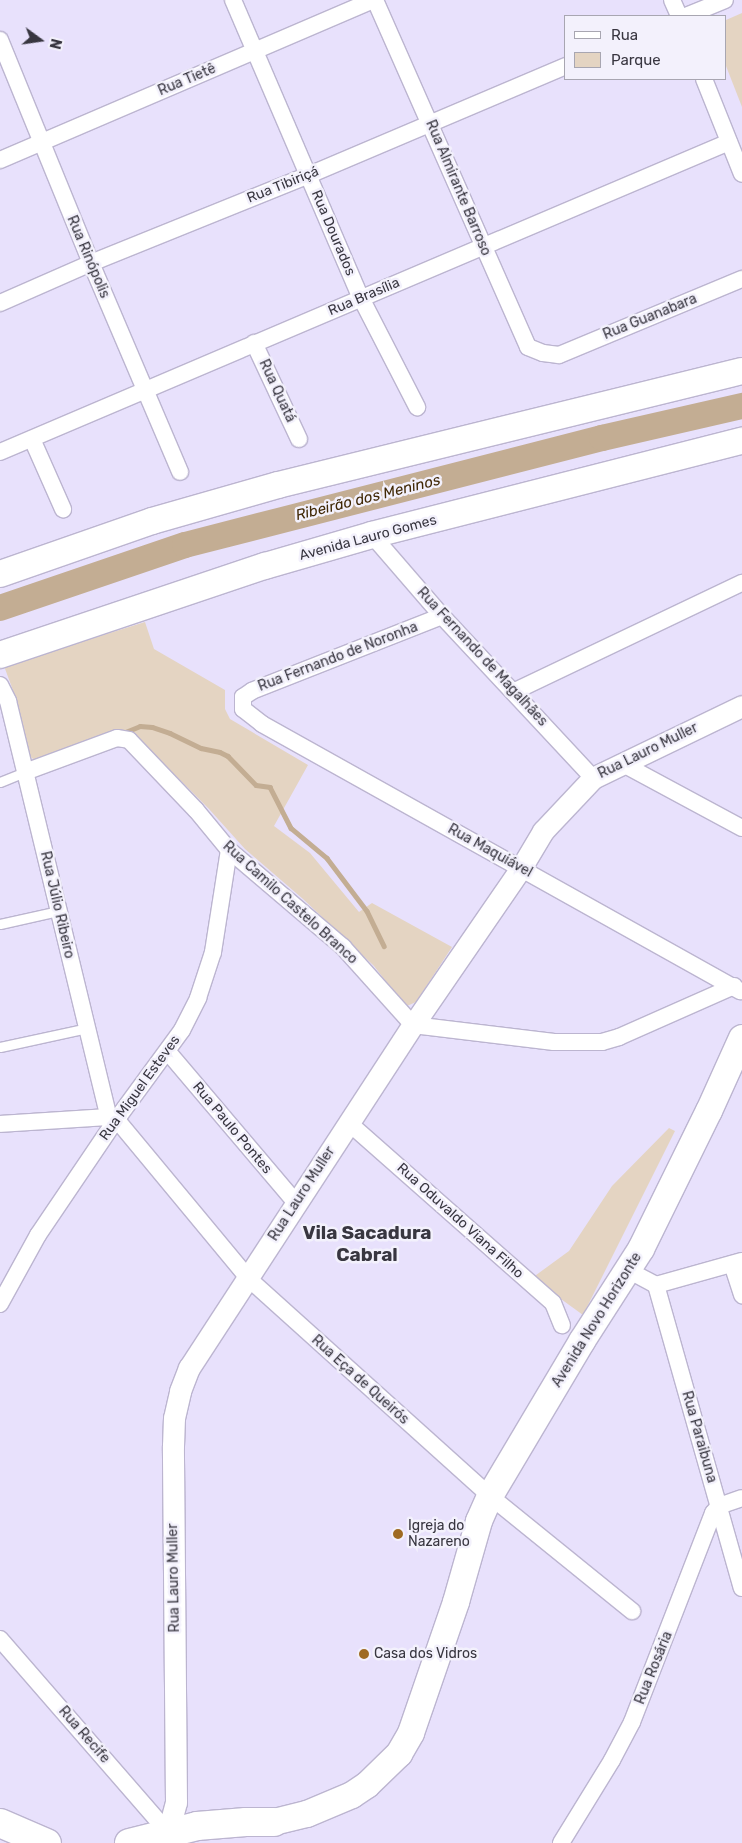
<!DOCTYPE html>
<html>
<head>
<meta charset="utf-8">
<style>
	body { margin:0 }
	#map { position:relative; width:742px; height:1843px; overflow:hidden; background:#e8e1fc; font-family:Rubik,sans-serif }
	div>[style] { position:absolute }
	.green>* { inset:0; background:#e4d4c2 }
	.stream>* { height:4.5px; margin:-2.25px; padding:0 2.25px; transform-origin:2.25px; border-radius:2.25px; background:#c3ad93 }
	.river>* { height:26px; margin:-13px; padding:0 13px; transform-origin:13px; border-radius:13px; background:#c3ad93 }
	.roads { filter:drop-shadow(1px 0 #bcb5d0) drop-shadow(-1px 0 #bcb5d0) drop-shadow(0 1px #bcb5d0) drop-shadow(0 -1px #bcb5d0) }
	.service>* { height:9px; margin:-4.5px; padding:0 4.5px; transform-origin:4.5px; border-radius:4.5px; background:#fff }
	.minor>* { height:16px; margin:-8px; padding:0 8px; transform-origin:8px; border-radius:8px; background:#fff }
	.tertiary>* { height:21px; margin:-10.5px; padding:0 10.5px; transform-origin:10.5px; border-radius:10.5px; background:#fff }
	.primary>* { height:26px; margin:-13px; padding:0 13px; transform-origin:13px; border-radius:13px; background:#fff }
	.trunk>* { height:28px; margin:-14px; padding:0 14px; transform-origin:14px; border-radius:14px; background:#fff }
	.dots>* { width:14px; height:14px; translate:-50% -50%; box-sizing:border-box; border:2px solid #f3f1fc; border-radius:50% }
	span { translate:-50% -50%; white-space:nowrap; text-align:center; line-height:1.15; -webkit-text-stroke:5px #f3f1fc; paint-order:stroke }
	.street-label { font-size:14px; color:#383640 }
	.poi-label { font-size:14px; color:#383640 }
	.left { translate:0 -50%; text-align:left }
	.water-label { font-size:15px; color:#402805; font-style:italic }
	.district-label { font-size:19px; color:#383640; font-weight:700 }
	.legend { position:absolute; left:564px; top:15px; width:162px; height:65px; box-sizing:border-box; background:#f3f1fc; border:1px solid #a8a6b1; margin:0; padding:6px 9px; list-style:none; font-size:15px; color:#383640 }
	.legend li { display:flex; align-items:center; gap:10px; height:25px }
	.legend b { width:25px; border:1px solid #a8a6b1 }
	.north { position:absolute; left:15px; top:15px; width:50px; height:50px; -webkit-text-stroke:4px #f3f1fc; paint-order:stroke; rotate:104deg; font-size:14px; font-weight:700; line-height:20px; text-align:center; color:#383640 }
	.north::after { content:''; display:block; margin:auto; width:18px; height:22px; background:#383640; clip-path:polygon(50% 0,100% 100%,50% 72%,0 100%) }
</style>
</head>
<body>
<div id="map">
	<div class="green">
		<i style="clip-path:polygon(742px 13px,742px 107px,726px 66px,726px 20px)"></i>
		<i style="clip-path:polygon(145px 622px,154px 649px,225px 690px,225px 709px,230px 719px,308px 765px,274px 826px,310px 853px,359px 912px,372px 903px,452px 947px,416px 1002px,407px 1006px,401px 1001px,374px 966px,303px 899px,245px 849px,209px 809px,138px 738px,35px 760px,27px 755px,14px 693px,4px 666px)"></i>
		<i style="clip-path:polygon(669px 1128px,675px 1131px,583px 1315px,532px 1278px,569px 1251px,612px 1186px)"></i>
	</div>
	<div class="stream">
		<i style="left:123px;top:733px;width:18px;rotate:-22deg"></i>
		<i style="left:140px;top:726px;width:12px;rotate:5deg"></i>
		<i style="left:152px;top:727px;width:19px;rotate:18deg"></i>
		<i style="left:170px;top:733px;width:34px;rotate:26deg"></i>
		<i style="left:201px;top:748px;width:19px;rotate:12deg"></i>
		<i style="left:220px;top:752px;width:9px;rotate:27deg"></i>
		<i style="left:228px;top:756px;width:40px;rotate:46deg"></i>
		<i style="left:256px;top:785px;width:14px;rotate:8deg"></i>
		<i style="left:270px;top:787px;width:46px;rotate:62.9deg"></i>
		<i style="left:291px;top:828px;width:47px;rotate:39.8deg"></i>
		<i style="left:327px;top:858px;width:66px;rotate:53deg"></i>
		<i style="left:367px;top:911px;width:39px;rotate:64deg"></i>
	</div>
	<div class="river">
		<i style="left:0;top:608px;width:195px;rotate:-18.8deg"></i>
		<i style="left:185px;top:545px;width:431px;rotate:-14.4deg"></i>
		<i style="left:602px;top:438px;width:144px;rotate:-12.9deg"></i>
	</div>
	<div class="roads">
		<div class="service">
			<i style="left:0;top:782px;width:27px;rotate:-22deg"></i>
			<i style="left:0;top:924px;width:59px;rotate:-12.6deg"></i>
			<i style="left:0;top:1047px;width:89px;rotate:-12.3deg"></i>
		</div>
		<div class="minor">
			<i style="left:233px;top:0;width:324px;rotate:66.8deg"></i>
			<i style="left:361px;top:298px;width:123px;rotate:62.8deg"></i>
			<i style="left:375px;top:0;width:379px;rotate:66.2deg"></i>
			<i style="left:528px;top:347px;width:16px;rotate:22deg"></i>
			<i style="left:543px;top:353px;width:16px;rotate:7deg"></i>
			<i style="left:559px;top:355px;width:198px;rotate:-22.6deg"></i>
			<i style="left:672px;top:0;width:17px;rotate:66deg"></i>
			<i style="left:686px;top:16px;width:42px;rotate:-22.3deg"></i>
			<i style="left:0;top:40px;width:241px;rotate:67.8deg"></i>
			<i style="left:91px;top:263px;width:227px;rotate:66.9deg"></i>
			<i style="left:704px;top:79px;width:102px;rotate:68.2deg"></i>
			<i style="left:0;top:160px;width:406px;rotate:-23.2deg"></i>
			<i style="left:0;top:303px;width:99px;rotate:-23.7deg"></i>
			<i style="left:91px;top:263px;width:235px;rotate:-22deg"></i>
			<i style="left:309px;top:175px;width:279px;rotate:-23deg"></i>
			<i style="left:254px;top:343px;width:106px;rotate:64.9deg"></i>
			<i style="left:32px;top:439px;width:77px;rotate:66.1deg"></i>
			<i style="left:0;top:452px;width:792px;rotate:-23.04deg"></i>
			<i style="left:372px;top:535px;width:107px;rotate:49.2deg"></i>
			<i style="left:442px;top:616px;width:221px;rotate:47deg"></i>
			<i style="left:442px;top:616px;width:204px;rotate:158.5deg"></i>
			<i style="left:252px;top:691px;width:11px;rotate:146deg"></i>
			<i style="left:243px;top:697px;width:12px;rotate:90deg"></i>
			<i style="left:243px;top:709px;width:24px;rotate:38deg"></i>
			<i style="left:262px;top:724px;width:548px;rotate:29.19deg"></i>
			<i style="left:0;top:685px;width:18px;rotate:63deg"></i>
			<i style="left:8px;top:701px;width:438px;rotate:76.4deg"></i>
			<i style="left:513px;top:692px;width:254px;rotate:-25.5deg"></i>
			<i style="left:623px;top:764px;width:135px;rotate:28.3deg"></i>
			<i style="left:25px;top:772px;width:98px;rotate:-20.3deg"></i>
			<i style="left:117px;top:738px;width:12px;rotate:9deg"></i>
			<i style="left:129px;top:740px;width:97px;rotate:46.3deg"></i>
			<i style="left:196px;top:810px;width:52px;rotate:50.5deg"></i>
			<i style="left:229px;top:850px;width:150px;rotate:40.4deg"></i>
			<i style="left:343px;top:947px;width:105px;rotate:48.1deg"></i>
			<i style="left:413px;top:1025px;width:142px;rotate:6.9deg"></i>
			<i style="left:554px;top:1042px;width:48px"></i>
			<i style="left:602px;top:1042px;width:18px;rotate:-16deg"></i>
			<i style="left:619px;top:1037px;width:126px;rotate:-23.9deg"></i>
			<i style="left:168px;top:1052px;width:198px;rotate:49.7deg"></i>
			<i style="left:117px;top:1120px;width:207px;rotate:50.3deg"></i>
			<i style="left:249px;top:1279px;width:324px;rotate:42deg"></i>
			<i style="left:490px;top:1496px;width:183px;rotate:39deg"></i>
			<i style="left:349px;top:1123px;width:272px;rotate:41.4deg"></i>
			<i style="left:553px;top:1303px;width:24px;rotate:68deg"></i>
			<i style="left:0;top:1124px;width:108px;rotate:-3.7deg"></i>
			<i style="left:732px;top:1264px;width:33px;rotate:72deg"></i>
			<i style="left:639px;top:1276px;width:19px;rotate:28deg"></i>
			<i style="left:656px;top:1285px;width:89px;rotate:-15.6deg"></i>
			<i style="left:656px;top:1285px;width:315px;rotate:74.2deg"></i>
			<i style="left:0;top:1304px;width:79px;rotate:-61.2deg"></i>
			<i style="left:38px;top:1235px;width:130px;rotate:-55.9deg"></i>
			<i style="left:111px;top:1127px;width:120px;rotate:-53.8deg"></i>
			<i style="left:182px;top:1030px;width:36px;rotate:-63deg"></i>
			<i style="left:198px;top:998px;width:48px;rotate:-71.9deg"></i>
			<i style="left:213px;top:952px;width:103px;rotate:-81.1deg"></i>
			<i style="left:0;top:1639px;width:256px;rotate:49deg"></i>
			<i style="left:561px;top:1843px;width:97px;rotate:-58.4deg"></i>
			<i style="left:612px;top:1760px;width:43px;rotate:-62.2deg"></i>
			<i style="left:632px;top:1722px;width:224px;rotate:-68.8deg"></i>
			<i style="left:713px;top:1513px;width:9px;rotate:-49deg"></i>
			<i style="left:719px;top:1506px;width:24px;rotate:-19deg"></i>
		</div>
		<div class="tertiary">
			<i style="left:168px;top:1832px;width:31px;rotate:-75deg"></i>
			<i style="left:176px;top:1802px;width:356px;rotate:-90.5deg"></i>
			<i style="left:173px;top:1446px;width:28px;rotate:-88deg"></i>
			<i style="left:174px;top:1418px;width:28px;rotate:-77deg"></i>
			<i style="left:180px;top:1391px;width:25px;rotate:-69deg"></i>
			<i style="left:189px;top:1368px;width:410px;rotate:-56.9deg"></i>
			<i style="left:413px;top:1025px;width:191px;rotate:-55.5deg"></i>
			<i style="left:521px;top:868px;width:43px;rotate:-59.3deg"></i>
			<i style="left:543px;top:831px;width:73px;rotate:-46.7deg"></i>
			<i style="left:593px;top:778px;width:165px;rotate:-25.8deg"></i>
		</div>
		<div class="primary">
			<i style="left:0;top:574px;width:161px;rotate:-19.2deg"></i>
			<i style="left:152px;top:521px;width:131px;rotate:-15.9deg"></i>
			<i style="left:278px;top:485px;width:478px;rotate:-13.8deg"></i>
			<i style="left:0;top:655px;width:280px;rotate:-18.6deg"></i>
			<i style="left:265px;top:566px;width:111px;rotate:-16.2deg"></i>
			<i style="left:372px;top:535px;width:382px;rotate:-14.3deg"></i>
			<i style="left:274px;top:1822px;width:34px;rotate:-14deg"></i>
			<i style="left:307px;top:1814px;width:49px;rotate:-22.9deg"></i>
			<i style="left:352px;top:1795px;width:18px;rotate:-34deg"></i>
			<i style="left:367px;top:1785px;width:45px;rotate:-44.1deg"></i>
			<i style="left:399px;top:1754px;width:24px;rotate:-60deg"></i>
			<i style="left:411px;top:1733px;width:139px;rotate:-71deg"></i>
			<i style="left:456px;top:1602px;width:84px;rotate:-74.1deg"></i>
			<i style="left:479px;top:1521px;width:27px;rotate:-66deg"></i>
			<i style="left:490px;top:1496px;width:180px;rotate:-59.3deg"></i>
			<i style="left:582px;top:1341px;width:109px;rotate:-57.3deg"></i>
			<i style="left:641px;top:1249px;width:154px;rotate:-63.8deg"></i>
			<i style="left:709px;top:1111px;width:80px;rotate:-65.7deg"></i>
		</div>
		<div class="trunk">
			<i style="left:0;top:1823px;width:51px;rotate:23.1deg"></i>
			<i style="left:129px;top:1843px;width:70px;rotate:-14deg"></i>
			<i style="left:197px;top:1826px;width:49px;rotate:-4.7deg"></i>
			<i style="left:246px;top:1822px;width:28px"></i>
		</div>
	</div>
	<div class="dots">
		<i style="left:398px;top:1534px;background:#9f6b22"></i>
		<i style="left:364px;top:1654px;background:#9f6b22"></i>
	</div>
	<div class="street-label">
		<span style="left:187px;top:80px;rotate:-23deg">Rua Tietê</span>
		<span style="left:283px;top:185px;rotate:-22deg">Rua Tibiriçá</span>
		<span style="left:458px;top:188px;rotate:67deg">Rua Almirante Barroso</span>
		<span style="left:333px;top:233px;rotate:67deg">Rua Dourados</span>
		<span style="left:88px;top:257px;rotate:67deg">Rua Rinópolis</span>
		<span style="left:364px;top:297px;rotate:-23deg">Rua Brasília</span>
		<span style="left:650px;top:317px;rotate:-22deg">Rua Guanabara</span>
		<span style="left:277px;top:391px;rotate:65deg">Rua Quatá</span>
		<span style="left:368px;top:538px;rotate:-15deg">Avenida Lauro Gomes</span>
		<span style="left:338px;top:657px;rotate:-21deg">Rua Fernando de Noronha</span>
		<span style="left:482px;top:657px;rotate:47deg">Rua Fernando de Magalhães</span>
		<span style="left:648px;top:751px;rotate:-26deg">Rua Lauro Muller</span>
		<span style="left:490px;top:851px;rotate:29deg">Rua Maquiável</span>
		<span style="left:290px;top:903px;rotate:42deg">Rua Camilo Castelo Branco</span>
		<span style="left:57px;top:905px;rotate:77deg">Rua Júlio Ribeiro</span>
		<span style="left:140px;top:1088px;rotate:-54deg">Rua Miguel Esteves</span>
		<span style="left:232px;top:1128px;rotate:50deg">Rua Paulo Pontes</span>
		<span style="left:302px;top:1194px;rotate:-57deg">Rua Lauro Muller</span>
		<span style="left:460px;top:1221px;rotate:42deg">Rua Oduvaldo Viana Filho</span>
		<span style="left:597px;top:1320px;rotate:-58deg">Avenida Novo Horizonte</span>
		<span style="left:360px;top:1380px;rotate:42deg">Rua Eça de Queirós</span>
		<span style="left:699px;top:1437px;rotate:74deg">Rua Paraibuna</span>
		<span style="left:174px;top:1578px;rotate:-91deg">Rua Lauro Muller</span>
		<span style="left:654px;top:1668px;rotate:-68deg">Rua Rosária</span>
		<span style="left:84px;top:1735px;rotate:49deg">Rua Recife</span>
	</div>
	<div class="poi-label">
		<span class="left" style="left:408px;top:1534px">Igreja do<br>Nazareno</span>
		<span class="left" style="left:374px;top:1654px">Casa dos Vidros</span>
	</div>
	<div class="water-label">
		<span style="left:368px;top:498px;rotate:-14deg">Ribeirão dos Meninos</span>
	</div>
	<div class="district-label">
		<span style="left:367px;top:1244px">Vila Sacadura<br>Cabral</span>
	</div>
	<ul class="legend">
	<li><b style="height:6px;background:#fff"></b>Rua</li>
	<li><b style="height:14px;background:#e4d4c2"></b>Parque</li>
	</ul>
	<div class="north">N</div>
</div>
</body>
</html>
